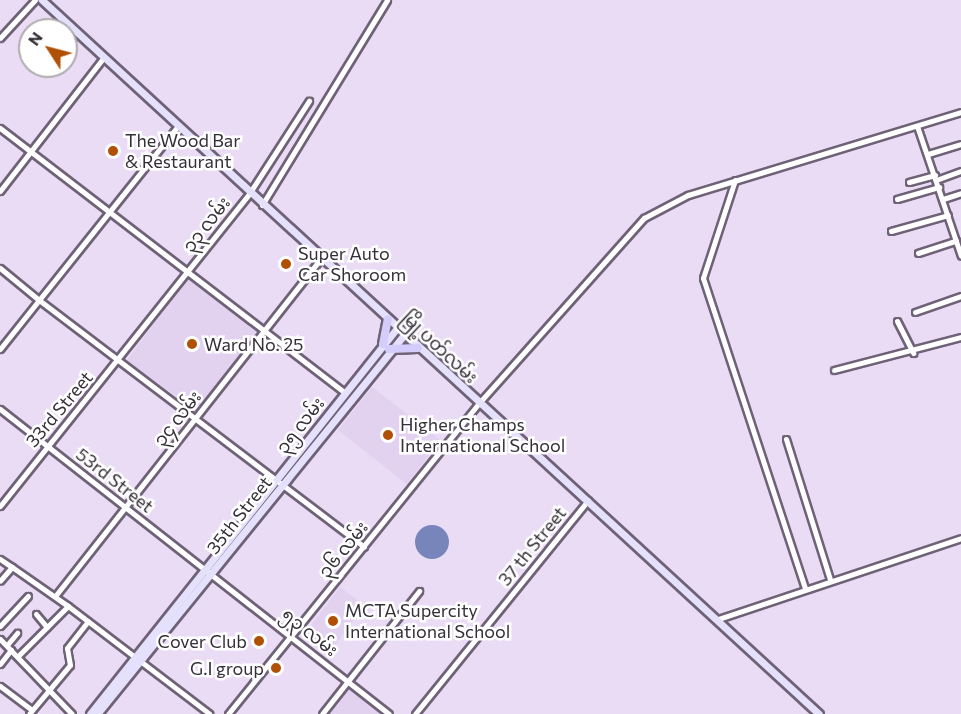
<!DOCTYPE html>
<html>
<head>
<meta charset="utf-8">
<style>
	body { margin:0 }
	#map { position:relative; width:961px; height:714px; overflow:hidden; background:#eadcf4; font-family:Commissioner,"Noto Sans Myanmar",sans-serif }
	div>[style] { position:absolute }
	.built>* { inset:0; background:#e3d1f0; transform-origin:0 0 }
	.water>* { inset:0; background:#7885ba }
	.round { border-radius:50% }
	.roads { filter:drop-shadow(2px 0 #6f6277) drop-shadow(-2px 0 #6f6277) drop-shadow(0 2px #6f6277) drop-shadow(0 -2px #6f6277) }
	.minor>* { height:5px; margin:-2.5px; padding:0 2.5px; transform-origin:2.5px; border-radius:2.5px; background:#fff }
	.major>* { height:7px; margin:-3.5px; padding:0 3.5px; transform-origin:3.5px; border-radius:3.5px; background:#e5e1fd }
	.highway>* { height:8px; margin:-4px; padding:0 4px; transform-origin:4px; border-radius:4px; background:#d4cdfb }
	.dots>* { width:16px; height:16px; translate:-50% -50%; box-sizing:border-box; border:3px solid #fff; border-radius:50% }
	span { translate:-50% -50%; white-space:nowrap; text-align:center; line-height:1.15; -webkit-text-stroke:5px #fff; paint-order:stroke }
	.poi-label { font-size:18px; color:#352f38 }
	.left { translate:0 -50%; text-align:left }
	.right { translate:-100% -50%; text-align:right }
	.street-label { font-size:18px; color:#352f38 }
	.north { position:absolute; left:18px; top:18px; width:60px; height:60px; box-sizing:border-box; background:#fff; border:2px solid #aeacaf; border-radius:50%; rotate:306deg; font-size:16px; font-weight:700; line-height:24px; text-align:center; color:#352f38 }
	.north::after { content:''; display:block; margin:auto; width:21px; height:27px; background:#b05005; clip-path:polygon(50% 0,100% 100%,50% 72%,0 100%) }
</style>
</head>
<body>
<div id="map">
	<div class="built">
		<i style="left:187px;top:278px;width:89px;height:102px;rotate:36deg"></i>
		<i style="left:372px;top:387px;width:87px;height:55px;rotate:38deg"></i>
		<i style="left:340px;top:587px;width:31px;height:62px;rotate:37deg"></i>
		<i style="clip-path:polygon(349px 686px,385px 714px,326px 714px)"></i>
	</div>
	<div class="water">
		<i class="round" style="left:415px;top:525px;width:34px;height:34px"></i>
	</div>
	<div class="roads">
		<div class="minor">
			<i style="left:0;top:38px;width:52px;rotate:-47.4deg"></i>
			<i style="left:917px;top:126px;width:137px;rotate:71.3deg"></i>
			<i style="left:0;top:128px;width:434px;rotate:37.5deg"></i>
			<i style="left:928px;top:154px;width:34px;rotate:-17deg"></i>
			<i style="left:735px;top:180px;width:103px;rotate:108.1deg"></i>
			<i style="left:703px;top:278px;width:327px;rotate:71.8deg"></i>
			<i style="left:936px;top:180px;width:27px;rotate:-20deg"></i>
			<i style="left:909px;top:182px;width:27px;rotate:-15deg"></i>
			<i style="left:0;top:191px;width:170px;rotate:-52.2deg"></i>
			<i style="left:897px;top:199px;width:44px;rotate:-15.9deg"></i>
			<i style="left:943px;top:199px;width:19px;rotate:-18deg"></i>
			<i style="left:262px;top:205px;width:240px;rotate:-58.6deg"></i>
			<i style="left:891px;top:231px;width:59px;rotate:-15.7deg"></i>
			<i style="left:918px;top:253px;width:40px;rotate:-18deg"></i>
			<i style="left:0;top:268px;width:50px;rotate:39.4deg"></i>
			<i style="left:39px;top:300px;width:221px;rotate:-51.4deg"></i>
			<i style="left:915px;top:312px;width:49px;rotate:-19.2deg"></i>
			<i style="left:897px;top:321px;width:36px;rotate:63deg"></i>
			<i style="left:0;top:349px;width:63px;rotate:-51.5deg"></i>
			<i style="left:39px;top:300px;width:408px;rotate:37.2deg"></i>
			<i style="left:834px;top:370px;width:131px;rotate:-14.6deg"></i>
			<i style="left:0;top:409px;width:494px;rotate:38.1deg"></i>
			<i style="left:786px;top:439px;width:147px;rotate:72.6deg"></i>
			<i style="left:0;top:506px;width:399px;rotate:-51.4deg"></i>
			<i style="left:249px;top:194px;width:111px;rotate:-57.2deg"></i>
			<i style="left:0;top:559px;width:14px;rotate:34deg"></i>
			<i style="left:12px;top:567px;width:18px;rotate:131deg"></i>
			<i style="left:12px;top:567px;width:68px;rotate:34.9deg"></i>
			<i style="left:68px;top:606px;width:71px;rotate:135deg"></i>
			<i style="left:56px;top:595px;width:429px;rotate:-51.8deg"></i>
			<i style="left:68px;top:606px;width:178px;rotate:37.3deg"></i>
			<i style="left:36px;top:614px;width:17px;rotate:50deg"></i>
			<i style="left:718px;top:619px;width:256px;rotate:-18.4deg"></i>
			<i style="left:0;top:626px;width:41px;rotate:-47deg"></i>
			<i style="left:0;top:639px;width:104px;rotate:46.2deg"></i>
			<i style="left:7px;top:645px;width:16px;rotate:-50deg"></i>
			<i style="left:0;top:664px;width:18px;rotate:-52deg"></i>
			<i style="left:0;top:686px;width:40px;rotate:37deg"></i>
			<i style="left:29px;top:714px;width:64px;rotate:-50.1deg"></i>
			<i style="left:70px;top:665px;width:17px;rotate:-100deg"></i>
			<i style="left:67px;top:648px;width:34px;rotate:-52deg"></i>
			<i style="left:228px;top:714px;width:400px;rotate:-51.1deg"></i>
			<i style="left:479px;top:403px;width:248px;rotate:-48.3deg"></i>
			<i style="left:644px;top:218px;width:50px;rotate:-27.6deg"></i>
			<i style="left:688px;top:195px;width:285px;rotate:-16.9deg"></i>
			<i style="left:322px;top:714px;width:157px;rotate:-51.7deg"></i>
			<i style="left:415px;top:714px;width:275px;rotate:-51deg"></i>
		</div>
		<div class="major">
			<i style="left:42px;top:0;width:1055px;rotate:42.58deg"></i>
			<i style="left:90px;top:714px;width:493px;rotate:-51.5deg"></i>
			<i style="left:97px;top:714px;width:488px;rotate:-51deg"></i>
		</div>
		<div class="highway">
			<i style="left:383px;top:344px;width:25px;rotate:-79deg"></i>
			<i style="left:389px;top:349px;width:29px;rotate:-2deg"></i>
		</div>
	</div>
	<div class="dots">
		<i style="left:113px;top:151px;background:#b05005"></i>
		<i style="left:286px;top:264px;background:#b05005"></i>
		<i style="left:192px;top:344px;background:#b05005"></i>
		<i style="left:388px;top:435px;background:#b05005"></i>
		<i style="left:333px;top:621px;background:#b05005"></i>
		<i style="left:259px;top:641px;background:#b05005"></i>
		<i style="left:276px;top:668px;background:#b05005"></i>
	</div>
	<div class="poi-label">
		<span class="left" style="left:125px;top:151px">The Wood Bar<br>&amp; Restaurant</span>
		<span class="left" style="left:298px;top:264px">Super Auto<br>Car Shoroom</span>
		<span class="left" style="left:204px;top:344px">Ward No. 25</span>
		<span class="left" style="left:400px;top:435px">Higher Champs<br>International School</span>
		<span class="left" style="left:345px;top:621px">MCTA Supercity<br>International School</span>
		<span class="right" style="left:247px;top:641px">Cover Club</span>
		<span class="right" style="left:264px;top:668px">G.I group</span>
	</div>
	<div class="street-label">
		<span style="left:206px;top:224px;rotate:-52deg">၃၃ လမ်း</span>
		<span style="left:440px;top:347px;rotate:43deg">မြို့ပတ်လမ်း</span>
		<span style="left:59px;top:409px;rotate:-50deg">33rd Street</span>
		<span style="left:177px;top:418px;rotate:-52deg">၃၄ လမ်း</span>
		<span style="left:300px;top:425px;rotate:-52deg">၃၅ လမ်း</span>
		<span style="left:115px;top:480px;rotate:38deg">53rd Street</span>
		<span style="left:239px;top:515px;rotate:-52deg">35th Street</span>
		<span style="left:532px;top:546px;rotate:-51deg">37 th Street</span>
		<span style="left:343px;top:549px;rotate:-51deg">၃၆ လမ်း</span>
		<span style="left:310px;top:632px;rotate:38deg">၅၃ လမ်း</span>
	</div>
	<div class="north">N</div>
</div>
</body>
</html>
